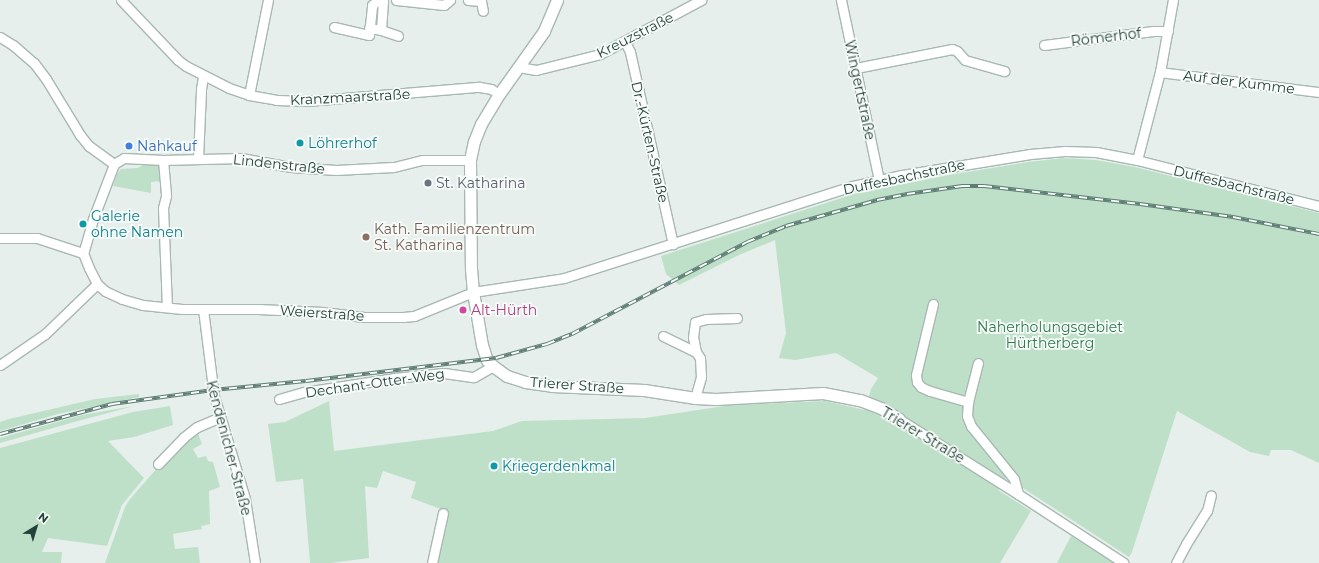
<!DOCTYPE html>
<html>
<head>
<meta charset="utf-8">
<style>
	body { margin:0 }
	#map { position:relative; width:1319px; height:563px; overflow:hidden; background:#e6efeb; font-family:Montserrat,sans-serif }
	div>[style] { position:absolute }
	.green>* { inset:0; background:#bfe0c8 }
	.roads { filter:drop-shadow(1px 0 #a8b8b2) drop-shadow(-1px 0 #a8b8b2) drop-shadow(0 1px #a8b8b2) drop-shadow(0 -1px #a8b8b2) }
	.minor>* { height:9px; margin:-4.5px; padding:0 4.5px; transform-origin:4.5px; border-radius:4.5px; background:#fff }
	.tertiary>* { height:11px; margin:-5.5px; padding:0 5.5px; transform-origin:5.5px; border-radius:5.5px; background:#fff }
	.rail>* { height:4px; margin-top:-2px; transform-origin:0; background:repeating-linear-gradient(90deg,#f7fbf9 0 8px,#5f7d75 0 16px); box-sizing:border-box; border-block:1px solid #5f7d75 }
	.dots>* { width:11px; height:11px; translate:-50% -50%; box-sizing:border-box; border:2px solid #f7fbf9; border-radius:50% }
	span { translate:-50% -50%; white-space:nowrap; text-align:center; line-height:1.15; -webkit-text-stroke:3.5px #f7fbf9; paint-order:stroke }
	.street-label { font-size:14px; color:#24423a }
	.culture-label { font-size:14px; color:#0d838f }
	.left { translate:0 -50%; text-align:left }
	.shop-label { font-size:14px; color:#366cbe }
	.worship-label { font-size:14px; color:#5b616d }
	.education-label { font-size:14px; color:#785e54 }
	.hotel-label { font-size:14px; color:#b23c85 }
	.park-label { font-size:14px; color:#2d7a4b }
	.north { position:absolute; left:16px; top:507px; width:40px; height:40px; -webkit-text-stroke:3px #f7fbf9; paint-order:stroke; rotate:38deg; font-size:11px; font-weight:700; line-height:16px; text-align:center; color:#24423a }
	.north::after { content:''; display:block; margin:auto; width:14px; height:18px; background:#24423a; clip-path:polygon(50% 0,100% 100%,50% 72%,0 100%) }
</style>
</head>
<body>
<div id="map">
	<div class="green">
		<i style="clip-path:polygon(1064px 158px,1096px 160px,1135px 167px,1319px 213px,1319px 463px,1291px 450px,1271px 450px,1269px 456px,1250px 452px,1177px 411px,1132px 552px,1129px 557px,1006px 477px,998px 490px,1031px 511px,1000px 563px,438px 563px,449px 512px,411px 498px,416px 482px,383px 471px,377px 488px,365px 486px,369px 558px,331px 563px,310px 563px,303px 479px,276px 482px,268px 424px,285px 422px,329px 401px,334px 451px,493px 431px,522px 421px,645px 418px,731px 405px,825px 401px,865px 410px,871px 389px,878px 378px,836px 353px,795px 360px,779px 358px,786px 333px,775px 240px,739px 255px,679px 285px,666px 274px,661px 256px,854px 194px,949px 175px,1028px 162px)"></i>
		<i style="clip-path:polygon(160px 163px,161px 181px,151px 182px,151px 193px,113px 186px,117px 174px,121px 169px,138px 168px,144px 164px)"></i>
		<i style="clip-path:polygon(139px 394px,139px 397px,58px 414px,0 431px,0 422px,9px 419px,95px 399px)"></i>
		<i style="clip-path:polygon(134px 406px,78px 421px,0 443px,0 438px,82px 415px)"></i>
		<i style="clip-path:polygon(170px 406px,173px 425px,134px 437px,108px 441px,144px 478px,122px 505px,107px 546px,48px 538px,42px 552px,62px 552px,61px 563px,0 563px,0 448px,133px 412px)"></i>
		<i style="clip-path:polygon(197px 431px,202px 444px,193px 449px,198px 458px,206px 456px,208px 461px,213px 462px,220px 487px,209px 491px,210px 524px,201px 526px,202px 529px,173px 534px,175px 549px,198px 547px,200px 563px,105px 563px,125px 507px,130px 499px,159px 466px)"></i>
		<i style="clip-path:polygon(1071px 536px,1114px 563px,1057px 563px)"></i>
	</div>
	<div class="roads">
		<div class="minor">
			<i style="left:121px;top:0;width:83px;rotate:46.5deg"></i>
			<i style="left:178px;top:60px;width:10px;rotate:37deg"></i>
			<i style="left:186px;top:66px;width:48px;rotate:27.1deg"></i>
			<i style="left:229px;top:88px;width:21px;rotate:19deg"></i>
			<i style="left:249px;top:95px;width:27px;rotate:10deg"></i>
			<i style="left:276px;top:100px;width:31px;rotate:2deg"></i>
			<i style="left:307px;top:101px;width:173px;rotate:-4.7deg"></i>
			<i style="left:479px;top:87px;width:12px;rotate:9deg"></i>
			<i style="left:491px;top:89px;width:9px;rotate:32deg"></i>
			<i style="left:396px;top:0;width:48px;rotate:5.9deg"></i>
			<i style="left:444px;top:5px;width:8px;rotate:-40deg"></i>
			<i style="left:468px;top:0;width:13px;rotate:4deg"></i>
			<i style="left:481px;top:1px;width:10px;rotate:79deg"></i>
			<i style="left:841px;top:0;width:184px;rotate:78.1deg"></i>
			<i style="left:334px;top:27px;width:36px;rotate:13deg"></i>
			<i style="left:369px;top:35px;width:30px;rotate:-84deg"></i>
			<i style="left:372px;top:5px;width:9px;rotate:-36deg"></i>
			<i style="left:369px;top:28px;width:12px;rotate:9deg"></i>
			<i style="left:381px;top:30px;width:30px;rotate:-86deg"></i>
			<i style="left:381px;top:30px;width:18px;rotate:19deg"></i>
			<i style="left:0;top:37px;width:15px;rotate:32deg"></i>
			<i style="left:13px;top:45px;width:28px;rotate:41deg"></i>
			<i style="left:34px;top:63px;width:20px;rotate:53deg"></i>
			<i style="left:46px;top:79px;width:66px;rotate:58.7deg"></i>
			<i style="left:80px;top:135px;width:14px;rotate:51deg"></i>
			<i style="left:89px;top:146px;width:31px;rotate:36deg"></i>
			<i style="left:625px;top:42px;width:11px;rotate:63deg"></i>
			<i style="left:630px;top:52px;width:197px;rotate:77.4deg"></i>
			<i style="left:1044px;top:45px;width:110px;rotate:-7.3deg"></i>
			<i style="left:1153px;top:31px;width:15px"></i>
			<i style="left:519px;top:67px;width:17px;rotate:10deg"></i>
			<i style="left:536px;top:70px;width:66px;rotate:-14deg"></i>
			<i style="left:600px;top:54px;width:115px;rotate:-28.1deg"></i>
			<i style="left:856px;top:68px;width:98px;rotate:-11.2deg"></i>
			<i style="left:952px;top:49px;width:5px;rotate:22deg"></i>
			<i style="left:957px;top:51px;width:12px;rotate:48deg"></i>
			<i style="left:965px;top:60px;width:41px;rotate:15.8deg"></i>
			<i style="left:1160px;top:72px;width:160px;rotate:7.2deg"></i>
			<i style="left:249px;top:95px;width:97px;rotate:-78.7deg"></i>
			<i style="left:198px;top:159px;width:70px;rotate:-87.5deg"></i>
			<i style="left:201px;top:89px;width:12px;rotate:-81deg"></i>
			<i style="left:163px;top:160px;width:36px;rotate:85deg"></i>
			<i style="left:166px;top:196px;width:12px;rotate:104deg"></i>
			<i style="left:163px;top:208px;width:99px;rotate:87.7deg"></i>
			<i style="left:470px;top:160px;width:48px;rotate:180deg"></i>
			<i style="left:422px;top:160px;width:30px;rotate:166deg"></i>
			<i style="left:393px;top:167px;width:57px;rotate:177deg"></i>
			<i style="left:336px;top:170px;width:45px;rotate:-176.2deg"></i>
			<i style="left:291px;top:167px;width:51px;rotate:-169.8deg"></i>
			<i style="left:241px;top:158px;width:78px;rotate:178.5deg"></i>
			<i style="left:163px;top:160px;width:39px;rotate:-177deg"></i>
			<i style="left:124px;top:158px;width:12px;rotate:149deg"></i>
			<i style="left:114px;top:164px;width:59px;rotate:110.9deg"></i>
			<i style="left:93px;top:219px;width:35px;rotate:106deg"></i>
			<i style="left:83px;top:253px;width:16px;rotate:68deg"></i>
			<i style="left:89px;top:268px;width:18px;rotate:63deg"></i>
			<i style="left:97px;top:284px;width:11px;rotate:41deg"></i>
			<i style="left:105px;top:291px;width:19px;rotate:25deg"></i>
			<i style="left:122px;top:299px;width:22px;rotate:16deg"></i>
			<i style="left:143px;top:305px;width:39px;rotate:6deg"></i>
			<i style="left:182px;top:309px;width:76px"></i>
			<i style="left:258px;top:309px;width:65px;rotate:2.6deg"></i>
			<i style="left:323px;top:312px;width:41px;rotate:7deg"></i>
			<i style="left:364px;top:317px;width:39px"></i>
			<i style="left:403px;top:317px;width:11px;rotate:-5deg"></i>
			<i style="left:414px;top:316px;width:64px;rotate:-22.1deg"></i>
			<i style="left:473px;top:292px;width:92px;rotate:-8.7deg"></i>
			<i style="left:564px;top:278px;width:303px;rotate:-17.7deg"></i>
			<i style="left:853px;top:186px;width:50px;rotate:-12.7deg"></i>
			<i style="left:902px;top:175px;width:130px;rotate:-9.3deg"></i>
			<i style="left:1030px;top:154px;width:35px;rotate:-5deg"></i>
			<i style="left:1065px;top:151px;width:31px;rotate:2deg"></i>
			<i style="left:1096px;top:152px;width:42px;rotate:11deg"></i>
			<i style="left:1137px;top:160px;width:188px;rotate:14.2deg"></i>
			<i style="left:1137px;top:160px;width:91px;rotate:-75.4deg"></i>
			<i style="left:1160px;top:72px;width:73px;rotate:-79.8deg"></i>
			<i style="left:0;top:238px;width:37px"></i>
			<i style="left:37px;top:238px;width:48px;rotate:18.1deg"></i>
			<i style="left:933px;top:304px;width:73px;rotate:103.5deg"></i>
			<i style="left:916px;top:375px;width:7px;rotate:82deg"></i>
			<i style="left:917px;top:382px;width:6px;rotate:51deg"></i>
			<i style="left:921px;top:387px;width:10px;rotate:24deg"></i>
			<i style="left:930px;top:391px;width:40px;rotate:16deg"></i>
			<i style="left:203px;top:309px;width:88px;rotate:82.8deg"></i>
			<i style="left:214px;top:396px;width:108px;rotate:73.2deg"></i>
			<i style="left:245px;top:499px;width:65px;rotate:81.1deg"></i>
			<i style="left:663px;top:336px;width:37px;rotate:26deg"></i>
			<i style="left:696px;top:352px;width:7px;rotate:56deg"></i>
			<i style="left:700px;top:358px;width:19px;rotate:87deg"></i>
			<i style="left:701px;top:377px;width:22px;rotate:106deg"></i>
			<i style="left:696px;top:352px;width:15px;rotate:-101deg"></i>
			<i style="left:693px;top:337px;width:15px;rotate:-82deg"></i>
			<i style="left:695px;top:322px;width:11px;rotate:-15deg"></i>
			<i style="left:706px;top:319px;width:31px;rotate:-2deg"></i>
			<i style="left:978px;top:363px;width:40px;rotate:104.4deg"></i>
			<i style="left:968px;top:402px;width:14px;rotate:94deg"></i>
			<i style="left:967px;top:416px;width:11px;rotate:68deg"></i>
			<i style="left:971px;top:426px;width:68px;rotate:50.9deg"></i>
			<i style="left:1014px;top:479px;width:16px;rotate:75deg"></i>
			<i style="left:0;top:365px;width:55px;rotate:-34.6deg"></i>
			<i style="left:45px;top:334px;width:72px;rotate:-43.9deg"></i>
			<i style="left:279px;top:399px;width:26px;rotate:-16deg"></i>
			<i style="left:304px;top:392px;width:91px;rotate:-8.8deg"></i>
			<i style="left:394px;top:378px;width:50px;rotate:-5.7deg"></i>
			<i style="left:444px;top:373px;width:30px;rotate:8deg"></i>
			<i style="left:474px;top:377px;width:22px;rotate:-30deg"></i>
			<i style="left:899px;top:419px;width:141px;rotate:32.2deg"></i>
			<i style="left:1018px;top:494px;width:126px;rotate:33.1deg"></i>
			<i style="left:158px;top:464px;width:37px;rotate:-46deg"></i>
			<i style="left:184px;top:437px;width:16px;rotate:-38deg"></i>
			<i style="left:197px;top:427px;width:25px;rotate:-23deg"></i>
			<i style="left:432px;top:563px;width:51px;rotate:-77.6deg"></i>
			<i style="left:1176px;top:563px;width:21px;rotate:-62deg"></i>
			<i style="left:1186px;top:544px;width:39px;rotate:-58deg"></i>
			<i style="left:1207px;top:511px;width:16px;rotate:-76deg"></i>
		</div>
		<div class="tertiary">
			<i style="left:557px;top:0;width:34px;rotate:113deg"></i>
			<i style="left:544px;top:31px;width:77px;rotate:125.5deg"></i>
			<i style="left:499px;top:94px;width:35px;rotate:121deg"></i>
			<i style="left:481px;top:124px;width:18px;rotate:112deg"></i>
			<i style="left:474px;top:141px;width:19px;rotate:102deg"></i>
			<i style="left:470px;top:160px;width:109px;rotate:89.5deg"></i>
			<i style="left:471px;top:269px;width:23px;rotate:85deg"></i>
			<i style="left:473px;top:292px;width:54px;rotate:80.4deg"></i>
			<i style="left:482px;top:345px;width:16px;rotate:72deg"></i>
			<i style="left:487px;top:360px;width:8px;rotate:45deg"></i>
			<i style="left:493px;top:366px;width:17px;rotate:36deg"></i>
			<i style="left:507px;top:376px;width:19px;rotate:18deg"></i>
			<i style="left:525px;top:382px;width:27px;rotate:8deg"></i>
			<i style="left:552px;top:386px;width:92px;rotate:2.5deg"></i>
			<i style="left:644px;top:390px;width:52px;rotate:8.9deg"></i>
			<i style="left:695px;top:398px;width:21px;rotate:3deg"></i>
			<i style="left:716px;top:399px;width:107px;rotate:-3.2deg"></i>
			<i style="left:823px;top:393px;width:38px;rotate:11deg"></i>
			<i style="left:860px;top:400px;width:22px;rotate:21deg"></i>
			<i style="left:881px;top:408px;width:21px;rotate:31deg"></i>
		</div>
	</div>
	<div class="rail">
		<i style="left:0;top:434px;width:116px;rotate:-15deg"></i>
		<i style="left:112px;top:404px;width:102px;rotate:-7.9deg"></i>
		<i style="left:213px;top:390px;width:93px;rotate:-5.5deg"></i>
		<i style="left:306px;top:381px;width:191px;rotate:-6.9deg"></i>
		<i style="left:496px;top:358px;width:53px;rotate:-15.4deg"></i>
		<i style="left:547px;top:344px;width:27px;rotate:-22deg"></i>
		<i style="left:572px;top:334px;width:198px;rotate:-27.7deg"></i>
		<i style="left:747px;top:242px;width:42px;rotate:-22.3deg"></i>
		<i style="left:786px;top:226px;width:95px;rotate:-15.9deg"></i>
		<i style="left:877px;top:200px;width:31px;rotate:-11deg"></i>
		<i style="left:907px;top:194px;width:56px;rotate:-8.3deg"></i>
		<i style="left:962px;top:186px;width:22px"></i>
		<i style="left:984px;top:186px;width:157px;rotate:6.6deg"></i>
		<i style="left:1140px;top:204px;width:94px;rotate:8deg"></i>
		<i style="left:1233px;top:217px;width:88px;rotate:11.2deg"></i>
	</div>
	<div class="dots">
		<i style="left:300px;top:143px;background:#0f9aa8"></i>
		<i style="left:129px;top:146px;background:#3f7fe0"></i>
		<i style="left:428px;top:183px;background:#6b7280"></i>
		<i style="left:83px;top:224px;background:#0f9aa8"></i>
		<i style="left:366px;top:237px;background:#8d6e63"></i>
		<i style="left:463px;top:310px;background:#d1479c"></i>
		<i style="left:494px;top:466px;background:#0f9aa8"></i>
	</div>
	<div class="street-label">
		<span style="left:635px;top:35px;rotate:-27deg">Kreuzstraße</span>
		<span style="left:1106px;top:37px;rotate:-7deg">Römerhof</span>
		<span style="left:1239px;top:82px;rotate:7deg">Auf der Kumme</span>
		<span style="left:860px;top:90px;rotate:78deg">Wingertstraße</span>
		<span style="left:350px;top:97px;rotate:-3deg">Kranzmaarstraße</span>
		<span style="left:650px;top:142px;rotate:77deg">Dr.-Kürten-Straße</span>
		<span style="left:279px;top:164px;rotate:6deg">Lindenstraße</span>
		<span style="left:904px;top:177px;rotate:-12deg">Duffesbachstraße</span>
		<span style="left:1234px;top:185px;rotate:14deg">Duffesbachstraße</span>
		<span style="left:322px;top:313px;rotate:4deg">Weierstraße</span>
		<span style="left:375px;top:383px;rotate:-8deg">Dechant-Otter-Weg</span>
		<span style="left:577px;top:385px;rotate:4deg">Trierer Straße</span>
		<span style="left:923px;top:435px;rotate:31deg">Trierer Straße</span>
		<span style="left:229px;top:448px;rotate:75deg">Kendenicher Straße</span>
	</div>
	<div class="culture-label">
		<span class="left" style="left:308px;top:143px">Löhrerhof</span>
		<span class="left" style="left:91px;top:224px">Galerie<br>ohne Namen</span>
		<span class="left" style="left:502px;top:466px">Kriegerdenkmal</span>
	</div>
	<div class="shop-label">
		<span class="left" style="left:137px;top:146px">Nahkauf</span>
	</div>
	<div class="worship-label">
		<span class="left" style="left:436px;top:183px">St. Katharina</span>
	</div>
	<div class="education-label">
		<span class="left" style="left:374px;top:237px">Kath. Familienzentrum<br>St. Katharina</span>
	</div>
	<div class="hotel-label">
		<span class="left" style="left:471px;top:310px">Alt-Hürth</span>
	</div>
	<div class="park-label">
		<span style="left:1050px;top:335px">Naherholungsgebiet<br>Hürtherberg</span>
	</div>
	<div class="north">N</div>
</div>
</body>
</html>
